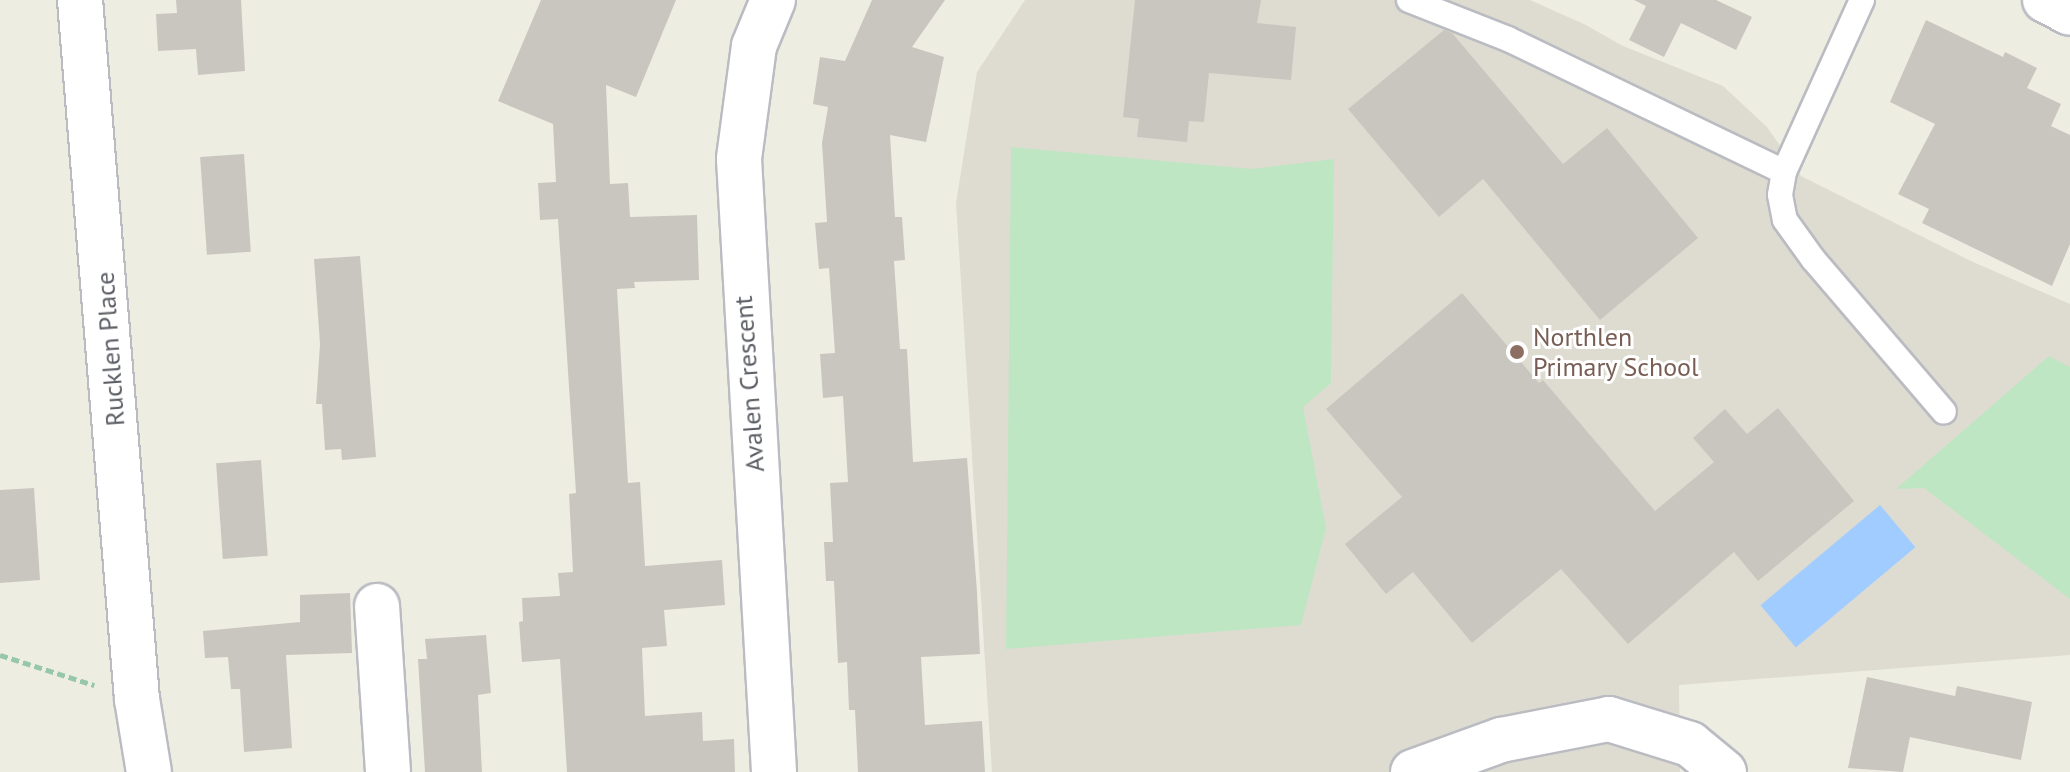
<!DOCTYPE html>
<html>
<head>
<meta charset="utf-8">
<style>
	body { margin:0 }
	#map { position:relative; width:2070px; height:772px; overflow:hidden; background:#eeede2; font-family:"PT Sans",sans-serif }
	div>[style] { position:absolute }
	.education>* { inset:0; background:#dedcd1 }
	.green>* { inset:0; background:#bee6c2 }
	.water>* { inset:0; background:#a1ccff; transform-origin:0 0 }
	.building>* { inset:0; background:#c9c6c0; transform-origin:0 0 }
	.path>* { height:5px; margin-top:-2.5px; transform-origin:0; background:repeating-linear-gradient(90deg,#97c7aa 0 8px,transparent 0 12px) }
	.roads { filter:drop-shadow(2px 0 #babcc2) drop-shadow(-2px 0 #babcc2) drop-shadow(0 2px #babcc2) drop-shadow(0 -2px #babcc2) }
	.service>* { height:24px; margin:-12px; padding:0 12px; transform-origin:12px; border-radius:12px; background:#fff }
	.minor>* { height:44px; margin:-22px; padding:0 22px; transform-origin:22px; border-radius:22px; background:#fff }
	.dots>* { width:22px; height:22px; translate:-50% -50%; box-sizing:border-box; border:4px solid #fff; border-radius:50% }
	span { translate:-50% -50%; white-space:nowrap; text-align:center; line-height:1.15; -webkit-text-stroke:6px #fff; paint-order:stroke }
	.education-label { font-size:26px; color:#785e54 }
	.left { translate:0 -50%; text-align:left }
	.street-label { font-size:26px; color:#5b5e64 }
</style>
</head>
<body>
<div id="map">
	<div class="education">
		<i style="clip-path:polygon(1025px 0,1530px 0,1586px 25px,1623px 46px,1723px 86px,1767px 127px,1801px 176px,1973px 262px,2070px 304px,2070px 655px,1679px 685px,1680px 772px,992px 772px,956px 203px,977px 72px)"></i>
	</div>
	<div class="green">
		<i style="clip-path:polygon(1011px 147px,1252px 169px,1334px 159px,1331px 383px,1303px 407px,1326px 528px,1301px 625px,1006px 649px)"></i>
		<i style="clip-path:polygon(2049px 356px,2070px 367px,2070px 599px,1924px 488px,1896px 489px)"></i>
	</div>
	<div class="water">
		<i style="left:1880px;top:505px;width:55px;height:156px;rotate:50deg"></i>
	</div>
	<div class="building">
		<i style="clip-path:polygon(176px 0,241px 0,245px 71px,198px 75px,196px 49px,158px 51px,156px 14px,177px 13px)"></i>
		<i style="clip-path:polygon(541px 0,676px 0,636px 97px,606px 85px,610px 184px,628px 183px,630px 217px,697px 215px,699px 280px,634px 282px,635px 288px,617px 289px,628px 483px,640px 482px,645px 566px,722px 560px,725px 605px,664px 610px,667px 646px,642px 648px,645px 716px,702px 712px,703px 741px,734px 739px,735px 772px,567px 772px,560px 659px,522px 662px,519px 622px,523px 621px,522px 598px,560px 596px,558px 573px,573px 572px,569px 494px,576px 493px,558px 219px,540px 220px,538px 183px,556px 182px,553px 124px,498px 101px)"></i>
		<i style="clip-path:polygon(872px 0,945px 0,912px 47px,944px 57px,926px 142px,890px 135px,895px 217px,902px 217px,905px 260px,894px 261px,900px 349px,907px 349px,913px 462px,967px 458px,977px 592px,980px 654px,921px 657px,925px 725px,982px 721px,985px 772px,858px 772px,855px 710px,849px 710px,847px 662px,838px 663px,834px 581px,826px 581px,824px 542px,833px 542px,830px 483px,848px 482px,843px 396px,823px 398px,820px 354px,835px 353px,829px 268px,819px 269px,815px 223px,827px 222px,822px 143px,828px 107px,813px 104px,820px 57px,845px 61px)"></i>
		<i style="clip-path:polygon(1135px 0,1261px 0,1257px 23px,1296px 27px,1291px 80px,1209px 73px,1204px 122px,1189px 121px,1187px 142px,1137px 137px,1139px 119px,1123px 117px)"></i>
		<i style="clip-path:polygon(1634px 0,1716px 0,1752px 17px,1736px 50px,1681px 23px,1664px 57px,1629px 40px,1646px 6px)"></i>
		<i style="clip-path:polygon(1926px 20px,2003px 57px,2005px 52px,2037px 68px,2027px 88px,2061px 104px,2051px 126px,2070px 135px,2070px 244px,2052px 286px,1922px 223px,1929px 209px,1898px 194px,1935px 124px,1890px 102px)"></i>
		<i style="clip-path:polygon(1444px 30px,1452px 33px,1563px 164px,1607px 128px,1698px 238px,1600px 320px,1483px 179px,1439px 217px,1348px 109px)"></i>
		<i style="left:244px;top:154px;width:98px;height:44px;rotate:86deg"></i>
		<i style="clip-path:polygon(360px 256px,376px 457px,342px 460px,341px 449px,325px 450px,322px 404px,316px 404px,320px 344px,314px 259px)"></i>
		<i style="clip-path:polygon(1462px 293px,1539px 383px,1543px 380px,1655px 511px,1714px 462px,1693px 438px,1725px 409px,1747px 434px,1778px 408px,1854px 501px,1758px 581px,1734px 552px,1628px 644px,1561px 569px,1472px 643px,1413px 572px,1386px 594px,1345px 544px,1402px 497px,1326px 409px)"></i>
		<i style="left:261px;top:460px;width:96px;height:45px;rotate:86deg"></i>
		<i style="clip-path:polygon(34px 488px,40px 580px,0 583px,0 490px)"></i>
		<i style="clip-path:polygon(350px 593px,352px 653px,286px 655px,292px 748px,244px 752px,240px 689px,231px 689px,228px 657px,205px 658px,203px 631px,300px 622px,300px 595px)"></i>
		<i style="clip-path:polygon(486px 635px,491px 693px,478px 695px,482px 772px,425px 772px,418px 659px,427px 659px,425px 639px)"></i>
		<i style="clip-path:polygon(1867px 677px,1955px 696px,1957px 686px,2032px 702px,2021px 760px,1910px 737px,1903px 772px,1848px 768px)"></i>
	</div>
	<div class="path">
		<i style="left:0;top:655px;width:99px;rotate:17.7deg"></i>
	</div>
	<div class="roads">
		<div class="service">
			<i style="left:1409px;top:0;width:106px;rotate:21.5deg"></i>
			<i style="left:1508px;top:39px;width:306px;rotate:25.7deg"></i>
			<i style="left:1862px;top:0;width:189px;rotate:114.4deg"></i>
			<i style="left:1784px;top:172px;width:23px;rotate:100deg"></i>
			<i style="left:1780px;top:195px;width:25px;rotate:79deg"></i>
			<i style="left:1785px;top:220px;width:48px;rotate:54.3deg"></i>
			<i style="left:1813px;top:259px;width:201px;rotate:49.4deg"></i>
		</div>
		<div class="minor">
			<i style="left:80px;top:0;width:701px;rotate:85.34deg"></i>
			<i style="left:137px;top:699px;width:74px;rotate:80.7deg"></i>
			<i style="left:773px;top:0;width:50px;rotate:112.4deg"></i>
			<i style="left:754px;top:46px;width:114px;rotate:97.6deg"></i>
			<i style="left:739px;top:159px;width:614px;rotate:86.73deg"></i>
			<i style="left:2045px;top:0;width:28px;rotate:27deg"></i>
			<i style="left:377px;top:606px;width:166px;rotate:86.2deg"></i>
			<i style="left:1413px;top:772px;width:94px;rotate:-20deg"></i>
			<i style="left:1501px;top:740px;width:110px;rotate:-11deg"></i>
			<i style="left:1609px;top:719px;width:85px;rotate:17.2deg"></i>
			<i style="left:1690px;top:744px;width:44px;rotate:39.5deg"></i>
		</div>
	</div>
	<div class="dots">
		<i style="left:1517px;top:352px;background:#8d6e63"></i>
	</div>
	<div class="education-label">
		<span class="left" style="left:1533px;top:352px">Northlen<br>Primary School</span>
	</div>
	<div class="street-label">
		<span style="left:110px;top:349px;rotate:-94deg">Rucklen Place</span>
		<span style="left:749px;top:384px;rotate:-94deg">Avalen Crescent</span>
	</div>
</div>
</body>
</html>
